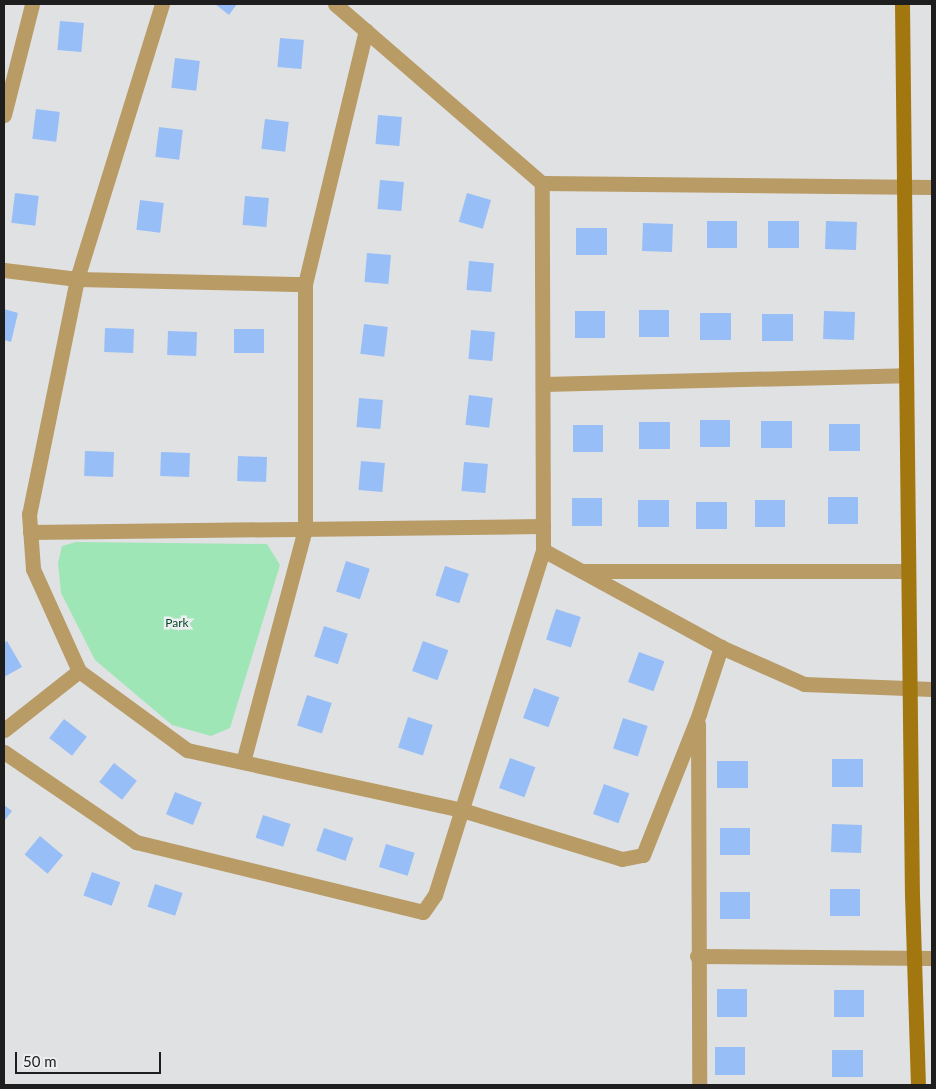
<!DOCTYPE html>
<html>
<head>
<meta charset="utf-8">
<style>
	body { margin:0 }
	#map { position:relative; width:936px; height:1089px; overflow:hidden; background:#e0e1e3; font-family:Lato,sans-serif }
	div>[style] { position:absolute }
	.green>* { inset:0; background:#9fe6b7 }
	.building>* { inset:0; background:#97bef7; transform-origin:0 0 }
	.street>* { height:15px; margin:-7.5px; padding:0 7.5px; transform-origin:7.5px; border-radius:7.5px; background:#b89b65 }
	.secondary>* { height:15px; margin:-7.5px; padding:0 7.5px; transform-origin:7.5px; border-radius:7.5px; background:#a37710 }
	span { translate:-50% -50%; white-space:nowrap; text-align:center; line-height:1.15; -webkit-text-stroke:5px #edeef0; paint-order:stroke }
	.park-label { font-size:12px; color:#014927 }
	.frame { position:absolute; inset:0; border:5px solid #1e1e1f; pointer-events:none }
	.scale { position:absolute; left:15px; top:1052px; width:146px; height:22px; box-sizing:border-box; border:2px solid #1e1e1f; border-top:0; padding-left:6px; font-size:15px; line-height:18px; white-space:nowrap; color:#1e1e1f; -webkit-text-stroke:4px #edeef0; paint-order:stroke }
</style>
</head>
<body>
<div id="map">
	<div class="green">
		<i style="clip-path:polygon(76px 542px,267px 544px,280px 565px,230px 728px,211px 736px,172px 725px,95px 660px,61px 593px,58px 563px,62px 546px)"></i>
	</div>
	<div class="building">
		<i style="clip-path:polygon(215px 4px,237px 4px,229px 15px)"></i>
		<i style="left:60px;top:21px;width:24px;height:29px;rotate:5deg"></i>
		<i style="left:280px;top:38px;width:24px;height:29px;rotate:5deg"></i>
		<i style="left:175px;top:58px;width:25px;height:30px;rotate:7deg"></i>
		<i style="left:36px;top:109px;width:24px;height:30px;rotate:7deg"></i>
		<i style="left:378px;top:115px;width:24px;height:29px;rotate:5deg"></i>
		<i style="left:265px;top:119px;width:24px;height:30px;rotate:7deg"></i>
		<i style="left:159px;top:127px;width:24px;height:30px;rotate:7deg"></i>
		<i style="left:380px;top:180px;width:24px;height:29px;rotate:5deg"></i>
		<i style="left:15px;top:193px;width:24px;height:30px;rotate:7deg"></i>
		<i style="left:467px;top:193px;width:25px;height:30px;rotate:16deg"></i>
		<i style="left:245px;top:196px;width:24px;height:29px;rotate:5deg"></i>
		<i style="left:140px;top:200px;width:24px;height:30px;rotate:7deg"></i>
		<i style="left:707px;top:221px;width:30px;height:27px"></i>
		<i style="left:768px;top:221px;width:31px;height:27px"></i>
		<i style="left:826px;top:221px;width:31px;height:28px;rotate:2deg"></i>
		<i style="left:643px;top:223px;width:30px;height:28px;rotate:2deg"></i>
		<i style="left:576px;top:228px;width:31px;height:27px"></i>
		<i style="left:367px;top:253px;width:24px;height:29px;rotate:5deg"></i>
		<i style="left:469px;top:261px;width:25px;height:29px;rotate:5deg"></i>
		<i style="clip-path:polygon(4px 309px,18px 313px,11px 342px,4px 340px)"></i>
		<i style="left:639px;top:310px;width:30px;height:27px"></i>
		<i style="left:575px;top:311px;width:30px;height:27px"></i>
		<i style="left:855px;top:312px;width:28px;height:31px;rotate:92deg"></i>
		<i style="left:700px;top:313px;width:31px;height:27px"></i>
		<i style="left:762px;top:314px;width:31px;height:27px"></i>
		<i style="left:364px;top:324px;width:24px;height:30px;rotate:7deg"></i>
		<i style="left:105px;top:328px;width:29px;height:24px;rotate:2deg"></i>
		<i style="left:234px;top:329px;width:30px;height:24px"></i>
		<i style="left:471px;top:330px;width:24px;height:29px;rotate:5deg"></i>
		<i style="left:168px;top:331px;width:29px;height:24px;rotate:2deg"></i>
		<i style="left:469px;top:395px;width:24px;height:30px;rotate:7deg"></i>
		<i style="left:359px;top:398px;width:24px;height:29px;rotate:5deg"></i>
		<i style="left:700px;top:420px;width:30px;height:27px"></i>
		<i style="left:761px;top:421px;width:31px;height:27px"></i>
		<i style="left:639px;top:422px;width:31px;height:27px"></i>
		<i style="left:829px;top:424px;width:31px;height:27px"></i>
		<i style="left:573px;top:425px;width:30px;height:27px"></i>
		<i style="left:85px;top:451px;width:29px;height:25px;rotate:2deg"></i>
		<i style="left:161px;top:452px;width:29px;height:24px;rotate:2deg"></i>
		<i style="left:238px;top:456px;width:29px;height:25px;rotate:2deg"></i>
		<i style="left:361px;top:461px;width:24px;height:29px;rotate:5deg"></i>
		<i style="left:464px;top:462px;width:24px;height:29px;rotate:5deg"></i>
		<i style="left:828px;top:497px;width:30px;height:27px"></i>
		<i style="left:572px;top:498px;width:30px;height:28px"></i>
		<i style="left:638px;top:500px;width:31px;height:27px"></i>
		<i style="left:755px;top:500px;width:30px;height:27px"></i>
		<i style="left:696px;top:502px;width:31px;height:27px"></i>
		<i style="left:346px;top:561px;width:25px;height:32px;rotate:18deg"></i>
		<i style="left:445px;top:566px;width:25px;height:31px;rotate:18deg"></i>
		<i style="left:556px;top:609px;width:26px;height:32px;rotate:18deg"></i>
		<i style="left:324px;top:626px;width:25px;height:32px;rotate:18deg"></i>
		<i style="clip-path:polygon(7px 641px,22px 667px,4px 677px,4px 643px)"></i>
		<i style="left:423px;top:641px;width:27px;height:32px;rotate:20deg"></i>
		<i style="left:639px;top:652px;width:27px;height:32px;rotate:20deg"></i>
		<i style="left:534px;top:688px;width:27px;height:32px;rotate:20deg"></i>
		<i style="left:307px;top:695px;width:26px;height:32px;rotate:18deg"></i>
		<i style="left:408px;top:717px;width:26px;height:32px;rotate:18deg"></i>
		<i style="left:623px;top:718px;width:26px;height:32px;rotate:18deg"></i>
		<i style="left:64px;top:719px;width:29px;height:24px;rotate:38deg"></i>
		<i style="left:510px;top:758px;width:27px;height:32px;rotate:20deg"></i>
		<i style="left:832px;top:759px;width:31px;height:28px"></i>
		<i style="left:717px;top:761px;width:31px;height:27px"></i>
		<i style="left:114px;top:763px;width:29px;height:24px;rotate:38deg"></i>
		<i style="left:604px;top:784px;width:27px;height:32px;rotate:20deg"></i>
		<i style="left:175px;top:792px;width:29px;height:24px;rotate:22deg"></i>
		<i style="clip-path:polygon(4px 805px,12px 811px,4px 821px)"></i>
		<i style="left:263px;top:815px;width:29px;height:24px;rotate:18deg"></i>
		<i style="left:832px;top:824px;width:30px;height:28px;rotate:2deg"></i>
		<i style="left:324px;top:828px;width:31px;height:24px;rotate:19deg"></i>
		<i style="left:720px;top:828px;width:30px;height:27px"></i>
		<i style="left:40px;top:836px;width:30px;height:24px;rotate:40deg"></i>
		<i style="left:386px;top:844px;width:30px;height:24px;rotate:17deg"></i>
		<i style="left:92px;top:872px;width:30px;height:25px;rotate:20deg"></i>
		<i style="left:155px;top:884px;width:29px;height:24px;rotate:18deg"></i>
		<i style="left:830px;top:889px;width:30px;height:27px"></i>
		<i style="left:720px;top:892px;width:30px;height:27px"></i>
		<i style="left:717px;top:989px;width:30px;height:28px"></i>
		<i style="left:834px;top:990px;width:30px;height:27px"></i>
		<i style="left:715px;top:1047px;width:30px;height:28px"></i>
		<i style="left:832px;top:1050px;width:31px;height:27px"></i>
	</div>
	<div class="street">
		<i style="left:162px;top:4px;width:288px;rotate:107.2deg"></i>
		<i style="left:77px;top:279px;width:240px;rotate:101.5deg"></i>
		<i style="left:29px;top:514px;width:55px;rotate:85.8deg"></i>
		<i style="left:33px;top:569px;width:112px;rotate:65.7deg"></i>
		<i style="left:79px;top:671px;width:134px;rotate:36.2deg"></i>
		<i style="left:187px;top:750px;width:281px;rotate:12.3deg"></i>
		<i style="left:462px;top:810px;width:167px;rotate:17deg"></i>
		<i style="left:622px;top:859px;width:21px;rotate:-11deg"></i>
		<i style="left:643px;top:855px;width:152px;rotate:-68.3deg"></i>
		<i style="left:699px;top:714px;width:71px;rotate:-71.8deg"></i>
		<i style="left:335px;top:4px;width:274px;rotate:40.9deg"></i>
		<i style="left:542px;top:183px;width:390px;rotate:0.6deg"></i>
		<i style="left:4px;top:115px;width:114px;rotate:-75.8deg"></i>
		<i style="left:4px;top:270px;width:74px;rotate:7deg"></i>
		<i style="left:77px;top:279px;width:228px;rotate:1.3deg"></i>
		<i style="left:543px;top:384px;width:363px;rotate:-1.4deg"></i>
		<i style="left:30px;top:532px;width:513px;rotate:-0.67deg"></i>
		<i style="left:543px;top:550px;width:203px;rotate:28.6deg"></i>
		<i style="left:721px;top:647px;width:91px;rotate:24deg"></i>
		<i style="left:804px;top:684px;width:128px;rotate:2.2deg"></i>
		<i style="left:582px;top:571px;width:326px"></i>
		<i style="left:698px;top:724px;width:361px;rotate:89.8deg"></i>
		<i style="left:4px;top:730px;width:95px;rotate:-38.2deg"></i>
		<i style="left:4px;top:752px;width:160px;rotate:34.3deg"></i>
		<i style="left:136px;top:842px;width:295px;rotate:13.7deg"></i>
		<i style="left:423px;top:912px;width:21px;rotate:-55deg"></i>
		<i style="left:435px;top:895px;width:362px;rotate:-72.6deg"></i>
		<i style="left:543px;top:550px;width:367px;rotate:-90.2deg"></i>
		<i style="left:243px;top:762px;width:241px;rotate:-75.1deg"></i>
		<i style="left:305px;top:529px;width:245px;rotate:-90deg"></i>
		<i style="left:305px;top:284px;width:261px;rotate:-76.5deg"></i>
		<i style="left:697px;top:956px;width:235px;rotate:0.5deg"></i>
	</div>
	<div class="secondary">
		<i style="left:902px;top:4px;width:891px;rotate:89.36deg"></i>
		<i style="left:912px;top:895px;width:190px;rotate:88.2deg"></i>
	</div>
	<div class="park-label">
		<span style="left:177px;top:623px">Park</span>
	</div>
	<div class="frame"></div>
	<div class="scale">50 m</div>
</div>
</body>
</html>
